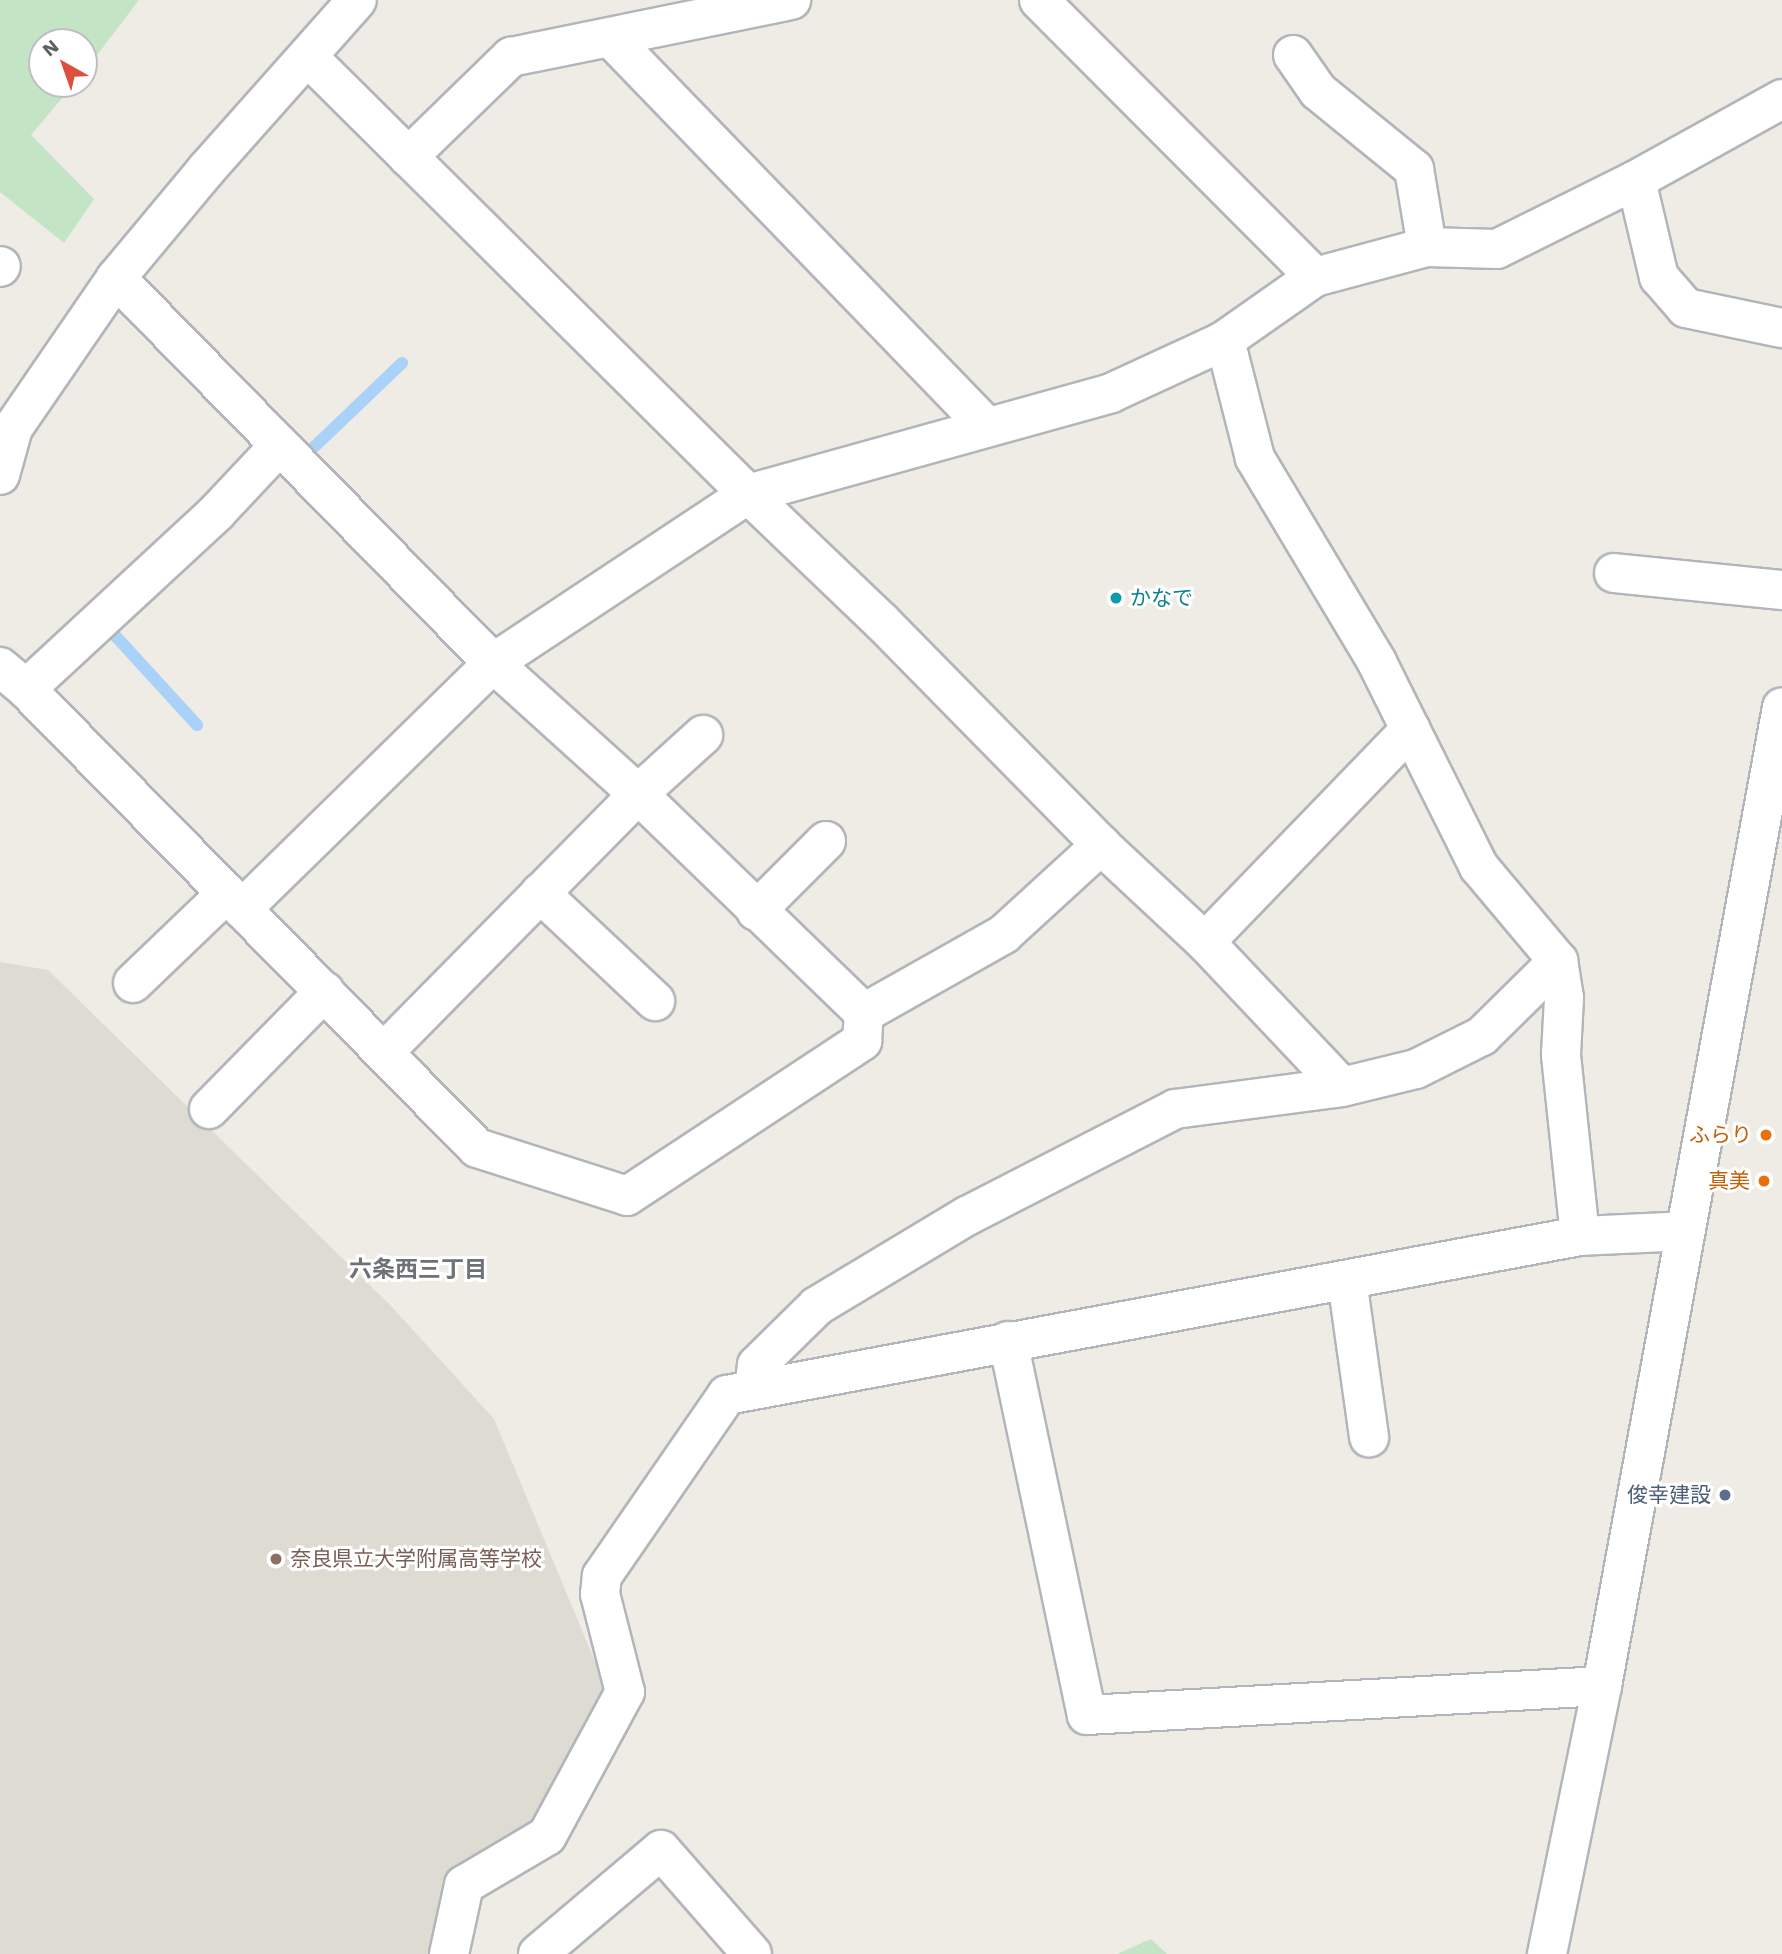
<!DOCTYPE html>
<html>
<head>
<meta charset="utf-8">
<style>
	body { margin:0 }
	#map { position:relative; width:1782px; height:1954px; overflow:hidden; background:#eeece5; font-family:"Work Sans","Noto Sans JP",sans-serif }
	div>[style] { position:absolute }
	.education>* { inset:0; background:#dedbd3 }
	.green>* { inset:0; background:#c3e4c5 }
	.stream>* { height:12px; margin:-6px; padding:0 6px; transform-origin:6px; border-radius:6px; background:#aad2f9 }
	.roads { filter:drop-shadow(2px 0 #b2b5b9) drop-shadow(-2px 0 #b2b5b9) drop-shadow(0 2px #b2b5b9) drop-shadow(0 -2px #b2b5b9) }
	.minor>* { height:38px; margin:-19px; padding:0 19px; transform-origin:19px; border-radius:19px; background:#fff }
	.dots>* { width:19px; height:19px; translate:-50% -50%; box-sizing:border-box; border:4px solid #fff; border-radius:50% }
	span { translate:-50% -50%; white-space:nowrap; text-align:center; line-height:1.15; -webkit-text-stroke:6px #fff; paint-order:stroke }
	.culture-label { font-size:21px; color:#0d838f }
	.left { translate:0 -50%; text-align:left }
	.food-label { font-size:21px; color:#c56008 }
	.right { translate:-100% -50%; text-align:right }
	.service-label { font-size:21px; color:#4e5e75 }
	.education-label { font-size:21px; color:#785e54 }
	.neighbourhood-label { font-size:23px; color:#6e7176; font-weight:700 }
	.north { position:absolute; left:28px; top:28px; width:70px; height:70px; box-sizing:border-box; background:#fff; border:2px solid #bebfc1; border-radius:50%; rotate:320deg; font-size:19px; font-weight:700; line-height:28px; text-align:center; color:#5d6064 }
	.north::after { content:''; display:block; margin:auto; width:24px; height:32px; background:#dd513c; clip-path:polygon(50% 0,100% 100%,50% 72%,0 100%) }
</style>
</head>
<body>
<div id="map">
	<div class="education">
		<i style="clip-path:polygon(0 962px,48px 970px,392px 1307px,494px 1419px,611px 1700px,538px 1831px,469px 1876px,440px 1954px,0 1954px)"></i>
	</div>
	<div class="green">
		<i style="clip-path:polygon(0 0,139px 0,84px 72px,84px 42px,42px 42px,42px 84px,74px 84px,31px 135px,94px 199px,64px 243px,0 192px)"></i>
		<i style="clip-path:polygon(1151px 1939px,1167px 1954px,1117px 1954px)"></i>
	</div>
	<div class="stream">
		<i style="left:311px;top:450px;width:126px;rotate:-43.7deg"></i>
		<i style="left:110px;top:630px;width:129px;rotate:47.5deg"></i>
	</div>
	<div class="roads">
		<div class="minor">
			<i style="left:1039px;top:0;width:391px;rotate:45.1deg"></i>
			<i style="left:611px;top:38px;width:540px;rotate:45.98deg"></i>
			<i style="left:1293px;top:55px;width:44px;rotate:55.2deg"></i>
			<i style="left:1318px;top:91px;width:124px;rotate:39.1deg"></i>
			<i style="left:1414px;top:169px;width:79px;rotate:80.5deg"></i>
			<i style="left:308px;top:57px;width:620px;rotate:44.8deg"></i>
			<i style="left:748px;top:494px;width:185px;rotate:43.7deg"></i>
			<i style="left:882px;top:622px;width:313px;rotate:45.5deg"></i>
			<i style="left:1101px;top:845px;width:142px;rotate:43deg"></i>
			<i style="left:1205px;top:942px;width:199px;rotate:46.6deg"></i>
			<i style="left:408px;top:157px;width:144px;rotate:-44.2deg"></i>
			<i style="left:511px;top:57px;width:286px;rotate:-11.5deg"></i>
			<i style="left:1636px;top:180px;width:167px;rotate:-29deg"></i>
			<i style="left:0;top:267px;width:1px;rotate:-45deg"></i>
			<i style="left:116px;top:278px;width:539px;rotate:45.6deg"></i>
			<i style="left:493px;top:663px;width:195px;rotate:42.1deg"></i>
			<i style="left:638px;top:794px;width:315px;rotate:44.1deg"></i>
			<i style="left:0;top:475px;width:49px;rotate:-74.5deg"></i>
			<i style="left:13px;top:428px;width:182px;rotate:-55.5deg"></i>
			<i style="left:116px;top:278px;width:141px;rotate:-50.2deg"></i>
			<i style="left:206px;top:170px;width:227px;rotate:-48.4deg"></i>
			<i style="left:1614px;top:573px;width:169px;rotate:5.8deg"></i>
			<i style="left:0;top:667px;width:34px;rotate:40deg"></i>
			<i style="left:26px;top:689px;width:643px;rotate:45.5deg"></i>
			<i style="left:477px;top:1148px;width:157px;rotate:17.7deg"></i>
			<i style="left:627px;top:1196px;width:282px;rotate:-33.4deg"></i>
			<i style="left:862px;top:1041px;width:28px;rotate:-86deg"></i>
			<i style="left:26px;top:689px;width:260px;rotate:-42.8deg"></i>
			<i style="left:217px;top:512px;width:91px;rotate:-46.8deg"></i>
			<i style="left:540px;top:893px;width:158px;rotate:43.2deg"></i>
			<i style="left:242px;top:909px;width:351px;rotate:-44.4deg"></i>
			<i style="left:493px;top:663px;width:306px;rotate:-33.5deg"></i>
			<i style="left:748px;top:494px;width:377px;rotate:-15.5deg"></i>
			<i style="left:1111px;top:393px;width:122px;rotate:-24.7deg"></i>
			<i style="left:756px;top:911px;width:99px;rotate:-45deg"></i>
			<i style="left:1205px;top:942px;width:296px;rotate:-46deg"></i>
			<i style="left:133px;top:983px;width:130px;rotate:-43.8deg"></i>
			<i style="left:864px;top:1013px;width:161px;rotate:-29.4deg"></i>
			<i style="left:1004px;top:934px;width:132px;rotate:-42.5deg"></i>
			<i style="left:384px;top:1052px;width:362px;rotate:-45.4deg"></i>
			<i style="left:638px;top:794px;width:88px;rotate:-42.2deg"></i>
			<i style="left:209px;top:1109px;width:165px;rotate:-45.5deg"></i>
			<i style="left:1580px;top:1236px;width:183px;rotate:-96deg"></i>
			<i style="left:1561px;top:1054px;width:56px;rotate:-86.9deg"></i>
			<i style="left:1564px;top:998px;width:37px;rotate:-99deg"></i>
			<i style="left:1558px;top:961px;width:123px;rotate:-130deg"></i>
			<i style="left:1479px;top:867px;width:229px;rotate:-116.5deg"></i>
			<i style="left:1377px;top:662px;width:238px;rotate:-120.9deg"></i>
			<i style="left:1255px;top:458px;width:105px;rotate:-104.3deg"></i>
			<i style="left:1229px;top:356px;width:16px;rotate:-117deg"></i>
			<i style="left:1222px;top:342px;width:113px;rotate:-35deg"></i>
			<i style="left:1315px;top:277px;width:116px;rotate:-15deg"></i>
			<i style="left:1427px;top:247px;width:70px;rotate:1.6deg"></i>
			<i style="left:1497px;top:249px;width:155px;rotate:-26.4deg"></i>
			<i style="left:1636px;top:180px;width:100px;rotate:76.7deg"></i>
			<i style="left:1659px;top:277px;width:41px;rotate:48.9deg"></i>
			<i style="left:1686px;top:308px;width:98px;rotate:11.8deg"></i>
			<i style="left:1347px;top:1280px;width:159px;rotate:82deg"></i>
			<i style="left:1008px;top:1341px;width:382px;rotate:78.1deg"></i>
			<i style="left:1087px;top:1715px;width:516px;rotate:-3.22deg"></i>
			<i style="left:754px;top:1389px;width:24px;rotate:-83deg"></i>
			<i style="left:757px;top:1365px;width:84px;rotate:-44.5deg"></i>
			<i style="left:817px;top:1306px;width:175px;rotate:-31deg"></i>
			<i style="left:967px;top:1216px;width:234px;rotate:-27.2deg"></i>
			<i style="left:1175px;top:1109px;width:168px;rotate:-7.5deg"></i>
			<i style="left:1342px;top:1087px;width:76px;rotate:-13.7deg"></i>
			<i style="left:1416px;top:1069px;width:74px;rotate:-26.6deg"></i>
			<i style="left:1482px;top:1036px;width:107px;rotate:-44.6deg"></i>
			<i style="left:449px;top:1954px;width:71px;rotate:-77.7deg"></i>
			<i style="left:464px;top:1885px;width:96px;rotate:-30.6deg"></i>
			<i style="left:547px;top:1836px;width:164px;rotate:-61.6deg"></i>
			<i style="left:625px;top:1692px;width:101px;rotate:-104.3deg"></i>
			<i style="left:600px;top:1594px;width:18px;rotate:-84deg"></i>
			<i style="left:602px;top:1576px;width:220px;rotate:-55.4deg"></i>
			<i style="left:727px;top:1395px;width:868px;rotate:-10.56deg"></i>
			<i style="left:1580px;top:1236px;width:105px;rotate:-2.7deg"></i>
			<i style="left:538px;top:1954px;width:161px;rotate:-40.2deg"></i>
			<i style="left:661px;top:1850px;width:138px;rotate:48.8deg"></i>
			<i style="left:1547px;top:1954px;width:274px;rotate:-78.4deg"></i>
			<i style="left:1602px;top:1686px;width:995px;rotate:-79.58deg"></i>
		</div>
	</div>
	<div class="dots">
		<i style="left:1116px;top:598px;background:#0f9aa8"></i>
		<i style="left:1766px;top:1135px;background:#e8710a"></i>
		<i style="left:1764px;top:1181px;background:#e8710a"></i>
		<i style="left:1725px;top:1495px;background:#5c6f8a"></i>
		<i style="left:276px;top:1559px;background:#8d6e63"></i>
	</div>
	<div class="culture-label">
		<span class="left" style="left:1130px;top:598px">かなで</span>
	</div>
	<div class="food-label">
		<span class="right" style="left:1752px;top:1135px">ふらり</span>
		<span class="right" style="left:1750px;top:1181px">真美</span>
	</div>
	<div class="service-label">
		<span class="right" style="left:1711px;top:1495px">俊幸建設</span>
	</div>
	<div class="education-label">
		<span class="left" style="left:290px;top:1559px">奈良県立大学附属高等学校</span>
	</div>
	<div class="neighbourhood-label">
		<span style="left:418px;top:1270px">六条西三丁目</span>
	</div>
	<div class="north">N</div>
</div>
</body>
</html>
